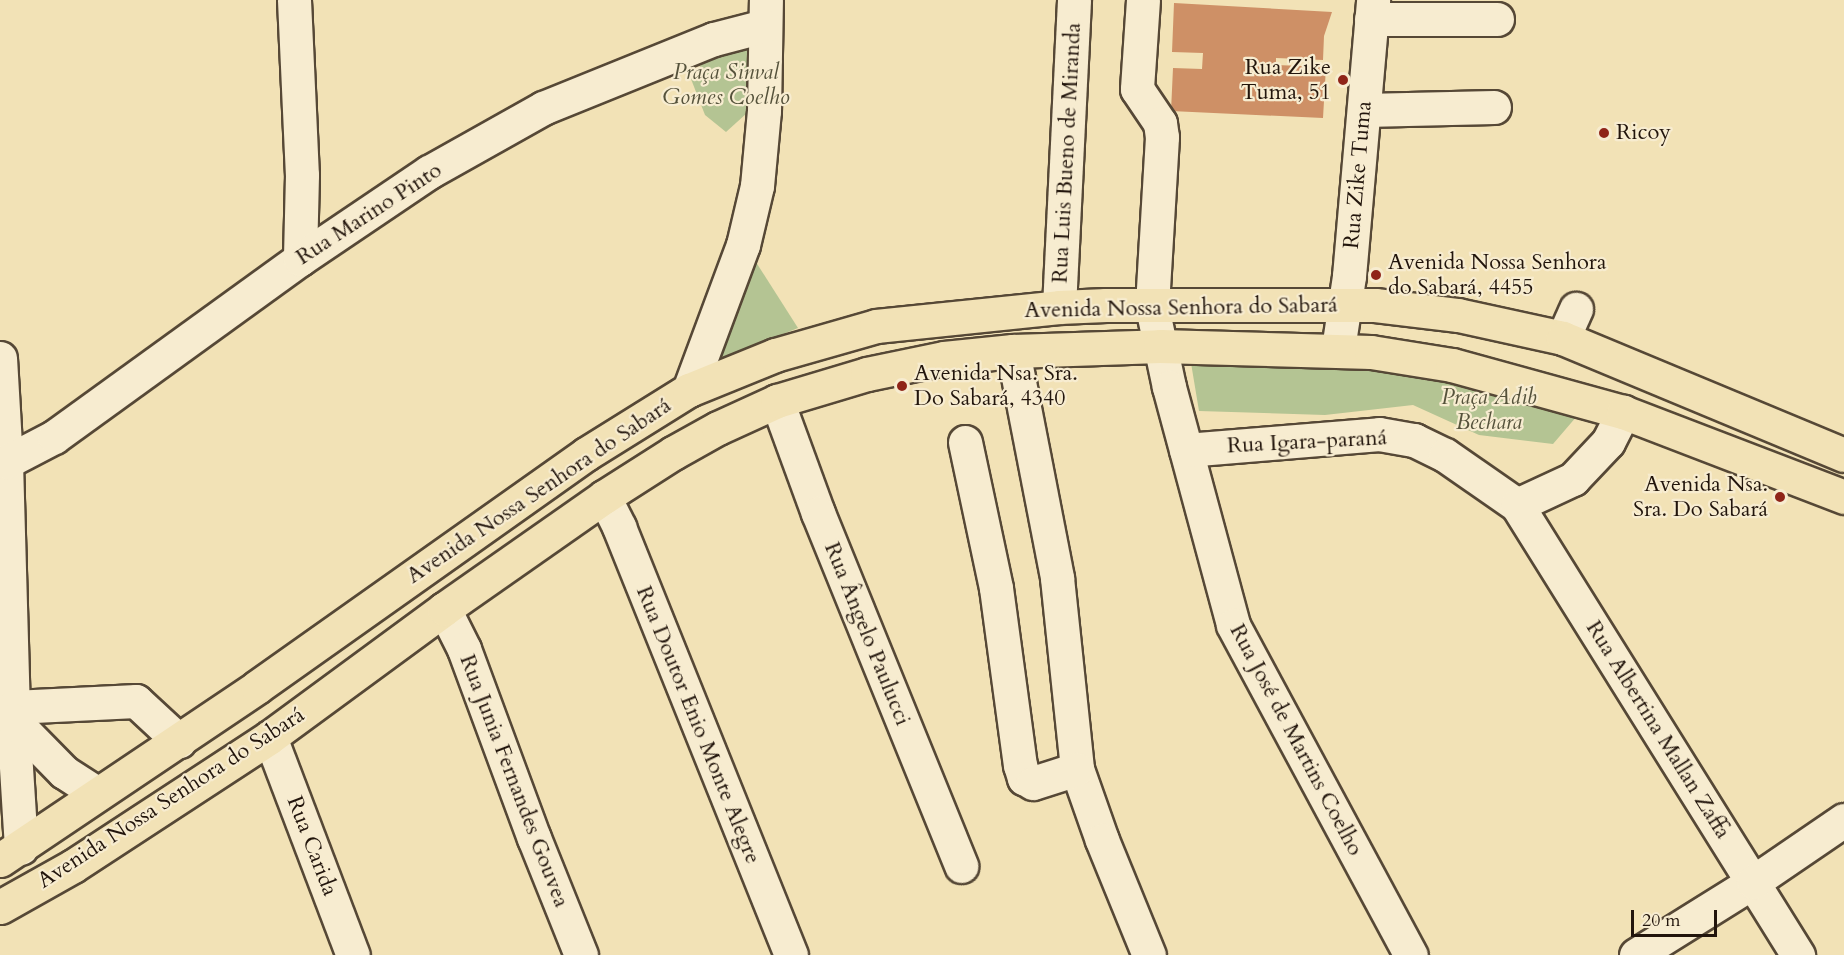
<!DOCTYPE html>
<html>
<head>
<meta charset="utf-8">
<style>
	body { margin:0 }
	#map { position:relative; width:1844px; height:955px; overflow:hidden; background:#f2e2b6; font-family:Cardo,serif }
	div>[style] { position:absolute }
	.green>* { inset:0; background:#b4c493 }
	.building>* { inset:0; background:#ce9066 }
	.roads { filter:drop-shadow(2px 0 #564836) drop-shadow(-2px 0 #564836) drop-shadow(0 2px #564836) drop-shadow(0 -2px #564836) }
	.minor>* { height:33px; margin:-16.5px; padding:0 16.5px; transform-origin:16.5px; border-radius:16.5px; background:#f7ecd0 }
	.major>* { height:33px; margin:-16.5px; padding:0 16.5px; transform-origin:16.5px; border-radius:16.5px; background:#f2e2b6 }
	.dots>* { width:16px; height:16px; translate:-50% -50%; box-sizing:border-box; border:3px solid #f7ecd0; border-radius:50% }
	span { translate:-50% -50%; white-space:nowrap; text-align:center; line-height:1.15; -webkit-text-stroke:4.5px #f7ecd0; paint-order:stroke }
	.poi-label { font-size:22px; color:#22150c }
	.right { translate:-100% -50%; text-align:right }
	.left { translate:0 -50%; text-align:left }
	.park-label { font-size:22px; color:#55523b; font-style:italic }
	.street-label { font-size:22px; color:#22150c }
	.scale { position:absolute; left:1631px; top:910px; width:86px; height:27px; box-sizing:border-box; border:3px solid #22150c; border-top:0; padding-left:8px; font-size:18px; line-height:21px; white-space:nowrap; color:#22150c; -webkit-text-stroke:4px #f7ecd0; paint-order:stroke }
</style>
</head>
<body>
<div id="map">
	<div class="green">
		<i style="clip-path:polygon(758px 39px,757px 104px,726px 132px,705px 115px,691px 79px,713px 48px)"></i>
		<i style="clip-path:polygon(754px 259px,798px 328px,708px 364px)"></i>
		<i style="clip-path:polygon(1190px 357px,1375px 362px,1494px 382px,1577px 416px,1553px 444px,1479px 435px,1413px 405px,1325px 415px,1199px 411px)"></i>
	</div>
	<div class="building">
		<i style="clip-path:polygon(1174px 3px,1332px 12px,1324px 36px,1323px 60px,1276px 58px,1276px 65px,1326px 67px,1323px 118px,1171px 111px,1173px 68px,1202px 69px,1203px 53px,1172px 52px)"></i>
	</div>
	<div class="roads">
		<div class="minor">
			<i style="left:294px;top:0;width:175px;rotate:87.4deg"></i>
			<i style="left:302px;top:175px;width:84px;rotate:91.4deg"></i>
			<i style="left:1143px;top:0;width:89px;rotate:93.9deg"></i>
			<i style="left:1137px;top:89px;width:41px;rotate:55.9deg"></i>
			<i style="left:1160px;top:123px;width:14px;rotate:82deg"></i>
			<i style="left:1162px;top:137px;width:170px;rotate:93.4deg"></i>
			<i style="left:1152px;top:307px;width:82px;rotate:78deg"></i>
			<i style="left:1169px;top:387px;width:246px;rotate:74.9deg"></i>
			<i style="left:1233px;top:625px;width:375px;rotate:61.7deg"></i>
			<i style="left:1371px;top:19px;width:126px"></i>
			<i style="left:1364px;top:110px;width:130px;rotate:-1.3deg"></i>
			<i style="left:1059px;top:307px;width:307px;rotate:-87.2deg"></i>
			<i style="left:1563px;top:338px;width:32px;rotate:-66deg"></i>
			<i style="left:1338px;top:349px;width:74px;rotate:-81.4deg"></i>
			<i style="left:1349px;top:276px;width:277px;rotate:-85deg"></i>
			<i style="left:1013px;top:351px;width:231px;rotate:79deg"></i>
			<i style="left:1057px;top:578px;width:192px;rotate:84deg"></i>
			<i style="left:1077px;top:769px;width:75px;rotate:70.6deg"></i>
			<i style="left:1102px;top:840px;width:124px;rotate:67.8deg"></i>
			<i style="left:0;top:358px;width:104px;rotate:86.7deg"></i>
			<i style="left:6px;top:462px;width:258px;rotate:88.4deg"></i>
			<i style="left:13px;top:720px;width:128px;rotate:86.4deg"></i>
			<i style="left:689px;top:390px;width:155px;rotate:-69.6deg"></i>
			<i style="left:743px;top:245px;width:61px;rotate:-76.7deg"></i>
			<i style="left:757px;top:186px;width:75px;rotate:-84.7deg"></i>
			<i style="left:764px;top:111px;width:111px;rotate:-89deg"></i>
			<i style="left:777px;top:401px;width:119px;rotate:69.9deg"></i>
			<i style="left:818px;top:513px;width:381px;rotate:67.9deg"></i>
			<i style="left:965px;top:442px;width:149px;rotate:78deg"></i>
			<i style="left:996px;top:588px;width:179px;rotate:82.3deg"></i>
			<i style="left:1020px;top:765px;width:14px;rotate:73deg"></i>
			<i style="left:1024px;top:778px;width:10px;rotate:29deg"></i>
			<i style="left:1033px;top:783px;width:46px;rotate:-17.7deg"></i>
			<i style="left:1186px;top:450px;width:194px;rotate:-4.7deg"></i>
			<i style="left:1379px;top:434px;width:36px;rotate:10deg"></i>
			<i style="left:1414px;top:440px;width:34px;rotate:26deg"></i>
			<i style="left:1445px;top:455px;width:88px;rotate:34.8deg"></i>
			<i style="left:1517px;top:505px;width:531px;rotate:58.02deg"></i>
			<i style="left:6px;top:462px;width:54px;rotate:-27.5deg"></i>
			<i style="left:54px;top:437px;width:304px;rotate:-35.9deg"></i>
			<i style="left:300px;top:259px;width:156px;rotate:-34deg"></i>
			<i style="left:429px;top:172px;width:131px;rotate:-29.3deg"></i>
			<i style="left:543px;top:108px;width:184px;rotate:-22deg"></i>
			<i style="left:714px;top:39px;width:52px;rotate:-14.6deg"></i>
			<i style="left:604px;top:497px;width:34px;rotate:63deg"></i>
			<i style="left:619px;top:527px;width:461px;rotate:68.1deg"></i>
			<i style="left:1517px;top:505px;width:62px;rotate:-24.9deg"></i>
			<i style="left:1573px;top:479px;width:51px;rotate:-46.6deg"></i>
			<i style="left:1608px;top:442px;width:34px;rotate:-63deg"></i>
			<i style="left:444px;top:609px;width:45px;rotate:63.4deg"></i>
			<i style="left:464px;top:649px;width:202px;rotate:69.7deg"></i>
			<i style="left:534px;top:838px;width:126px;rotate:68.1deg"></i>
			<i style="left:13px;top:707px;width:123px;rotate:-2.8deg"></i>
			<i style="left:136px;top:701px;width:59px;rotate:42.9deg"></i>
			<i style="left:13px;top:720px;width:73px;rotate:45.6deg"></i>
			<i style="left:64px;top:772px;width:38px;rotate:33deg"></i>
			<i style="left:270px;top:737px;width:233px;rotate:69.2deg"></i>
			<i style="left:1636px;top:955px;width:138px;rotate:-32deg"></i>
			<i style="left:1753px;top:882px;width:110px;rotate:-34.3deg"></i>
		</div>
		<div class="major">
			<i style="left:0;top:860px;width:310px;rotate:-33.9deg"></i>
			<i style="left:257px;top:687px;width:403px;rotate:-35.3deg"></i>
			<i style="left:586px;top:454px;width:121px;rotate:-31.9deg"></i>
			<i style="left:689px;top:390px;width:93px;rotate:-22.1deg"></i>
			<i style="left:775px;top:355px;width:105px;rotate:-16deg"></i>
			<i style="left:876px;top:326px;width:184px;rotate:-5.9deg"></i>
			<i style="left:1059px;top:307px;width:47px;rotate:-2.4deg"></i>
			<i style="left:1106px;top:305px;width:269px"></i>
			<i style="left:1375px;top:305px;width:84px;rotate:6.9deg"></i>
			<i style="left:1458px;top:315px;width:107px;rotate:12.4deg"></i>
			<i style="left:1563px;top:338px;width:304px;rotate:22.6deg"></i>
			<i style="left:0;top:907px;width:84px;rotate:-29.3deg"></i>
			<i style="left:73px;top:866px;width:235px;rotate:-33.2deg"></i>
			<i style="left:270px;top:737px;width:216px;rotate:-36.3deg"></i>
			<i style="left:444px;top:609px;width:195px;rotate:-35deg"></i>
			<i style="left:604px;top:497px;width:82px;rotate:-32.5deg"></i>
			<i style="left:673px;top:453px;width:51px;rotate:-29.1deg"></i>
			<i style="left:718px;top:428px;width:65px;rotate:-24.6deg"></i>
			<i style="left:777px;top:401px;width:94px;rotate:-16.7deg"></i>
			<i style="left:867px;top:374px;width:79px;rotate:-11.7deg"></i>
			<i style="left:944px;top:358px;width:69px;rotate:-5.8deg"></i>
			<i style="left:1013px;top:351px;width:147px;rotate:-1.9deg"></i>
			<i style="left:1160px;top:346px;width:211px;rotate:1.6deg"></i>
			<i style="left:1371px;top:352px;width:82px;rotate:9.1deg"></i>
			<i style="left:1452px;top:365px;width:177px;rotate:15.4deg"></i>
			<i style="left:1623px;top:412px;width:237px;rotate:21deg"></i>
		</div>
	</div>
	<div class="dots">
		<i style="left:1343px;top:80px;background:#8f2418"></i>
		<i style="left:1604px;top:133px;background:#8f2418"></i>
		<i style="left:1376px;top:275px;background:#8f2418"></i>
		<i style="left:902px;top:386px;background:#8f2418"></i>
		<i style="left:1780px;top:497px;background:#8f2418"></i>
	</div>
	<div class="poi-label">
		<span class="right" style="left:1331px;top:80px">Rua Zike<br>Tuma, 51</span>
		<span class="left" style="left:1616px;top:133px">Ricoy</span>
		<span class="left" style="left:1388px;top:275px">Avenida Nossa Senhora<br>do Sabará, 4455</span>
		<span class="left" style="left:914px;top:386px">Avenida Nsa. Sra.<br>Do Sabará, 4340</span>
		<span class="right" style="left:1768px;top:497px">Avenida Nsa.<br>Sra. Do Sabará</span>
	</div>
	<div class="park-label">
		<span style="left:726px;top:85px">Praça Sinval<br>Gomes Coelho</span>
		<span style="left:1489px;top:410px">Praça Adib<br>Bechara</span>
	</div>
	<div class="street-label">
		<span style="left:1067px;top:153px;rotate:-87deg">Rua Luis Bueno de Miranda</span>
		<span style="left:1358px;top:175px;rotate:-85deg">Rua Zike Tuma</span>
		<span style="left:369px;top:214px;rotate:-33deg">Rua Marino Pinto</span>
		<span style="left:1181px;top:308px;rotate:-1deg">Avenida Nossa Senhora do Sabará</span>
		<span style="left:1307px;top:442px;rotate:-3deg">Rua Igara-paraná</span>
		<span style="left:539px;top:491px;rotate:-34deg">Avenida Nossa Senhora do Sabará</span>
		<span style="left:867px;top:634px;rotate:68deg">Rua Ângelo Paulucci</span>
		<span style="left:698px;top:725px;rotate:68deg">Rua Doutor Enio Monte Alegre</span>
		<span style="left:1658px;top:730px;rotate:58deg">Rua Albertina Mallan Zaffa</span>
		<span style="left:1296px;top:740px;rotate:62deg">Rua José de Martins Coelho</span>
		<span style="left:514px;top:781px;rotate:69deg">Rua Junia Fernandes Gouvea</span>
		<span style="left:171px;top:798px;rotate:-33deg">Avenida Nossa Senhora do Sabará</span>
		<span style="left:312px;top:846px;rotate:69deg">Rua Carida</span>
	</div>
	<div class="scale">20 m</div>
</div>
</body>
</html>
